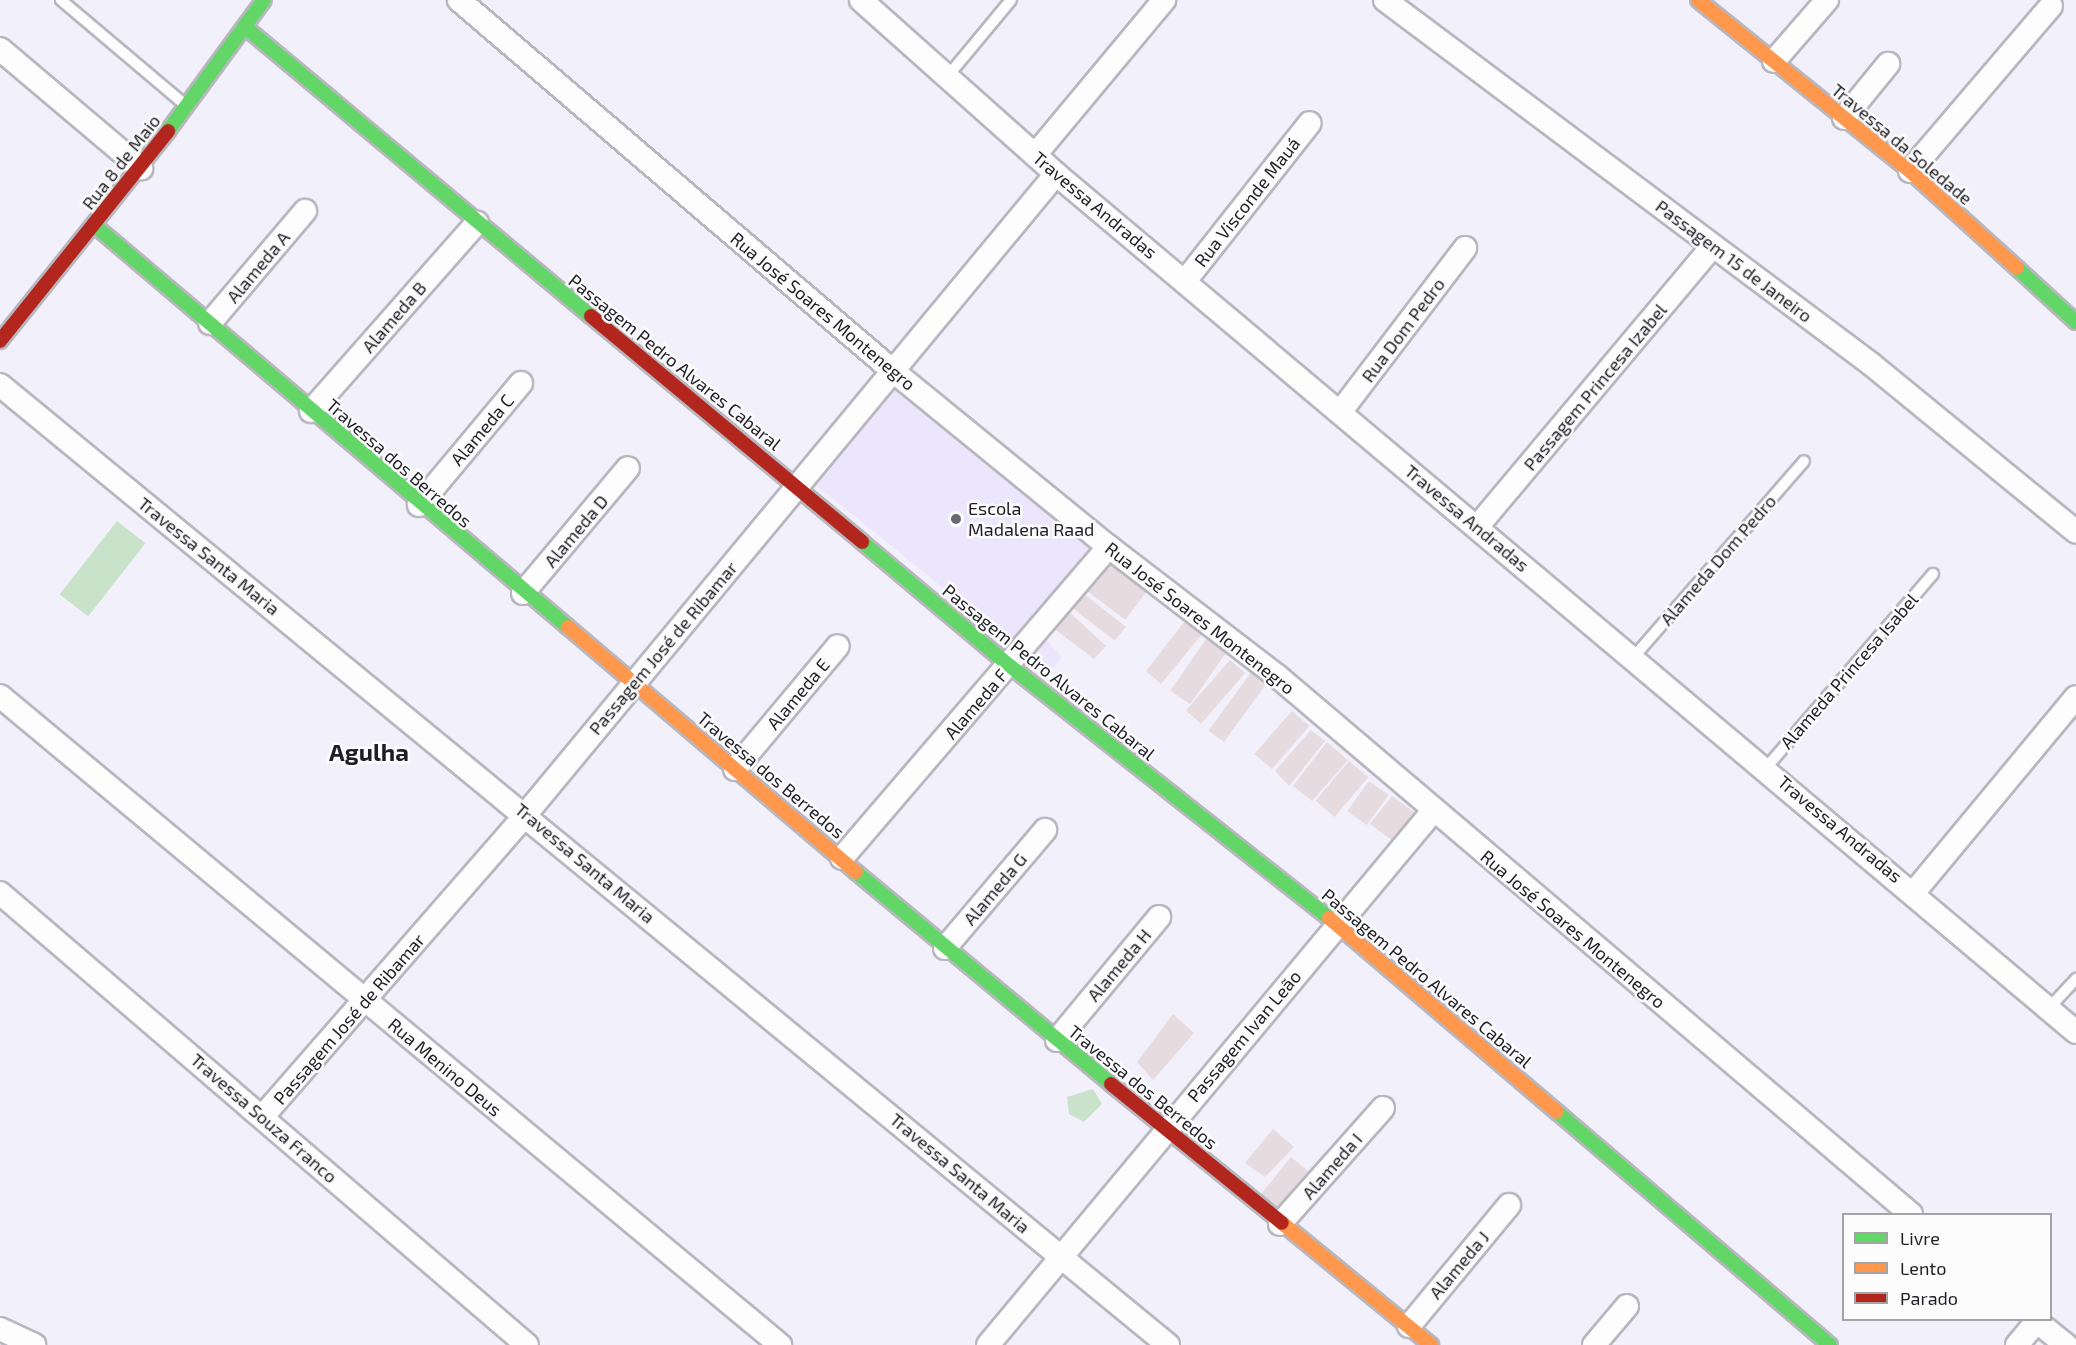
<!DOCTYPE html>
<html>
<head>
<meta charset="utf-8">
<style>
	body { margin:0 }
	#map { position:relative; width:2076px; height:1345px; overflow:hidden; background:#f2f0fa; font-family:"Exo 2",sans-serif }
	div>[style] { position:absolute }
	.built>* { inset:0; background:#ebe6fb; transform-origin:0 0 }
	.green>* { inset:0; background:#c9e3ca; transform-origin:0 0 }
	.building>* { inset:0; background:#e6dbde; transform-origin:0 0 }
	.roads { filter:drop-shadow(2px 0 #b8b7bf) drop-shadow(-2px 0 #b8b7bf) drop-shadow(0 2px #b8b7bf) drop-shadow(0 -2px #b8b7bf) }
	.lane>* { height:10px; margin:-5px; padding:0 5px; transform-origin:5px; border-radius:5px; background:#fdfdfe }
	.street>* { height:22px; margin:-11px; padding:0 11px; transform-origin:11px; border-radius:11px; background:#fdfdfe }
	.fast>* { height:14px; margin:-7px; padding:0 7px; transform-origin:7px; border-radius:7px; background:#63d668 }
	.slow>* { height:14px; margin:-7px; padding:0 7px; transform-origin:7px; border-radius:7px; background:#ff974d }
	.jam>* { height:14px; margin:-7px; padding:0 7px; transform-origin:7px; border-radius:7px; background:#b3261e }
	.dots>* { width:16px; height:16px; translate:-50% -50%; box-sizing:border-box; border:3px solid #fcfcfc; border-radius:50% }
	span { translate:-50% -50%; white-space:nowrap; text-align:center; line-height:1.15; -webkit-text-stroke:5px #fcfcfc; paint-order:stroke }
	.street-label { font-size:18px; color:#1f1d25 }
	.poi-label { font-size:18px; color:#1f1d25 }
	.left { translate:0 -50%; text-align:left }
	.district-label { font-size:24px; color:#1f1d25; font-weight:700 }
	.legend { position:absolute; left:1842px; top:1213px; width:210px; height:108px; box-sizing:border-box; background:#fcfcfc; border:2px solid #a4a3a6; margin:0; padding:8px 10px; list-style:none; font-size:18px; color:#1f1d25 }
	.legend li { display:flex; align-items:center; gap:12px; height:30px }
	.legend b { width:30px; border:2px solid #a4a3a6 }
</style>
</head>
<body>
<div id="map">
	<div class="built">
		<i style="left:895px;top:388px;width:259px;height:125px;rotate:39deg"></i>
		<i style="clip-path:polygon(1042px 635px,1062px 657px,1042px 683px,1019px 664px)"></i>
	</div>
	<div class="green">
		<i style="left:117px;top:521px;width:36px;height:93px;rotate:38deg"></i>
		<i style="clip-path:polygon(1093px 1089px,1102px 1104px,1084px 1122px,1069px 1114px,1067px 1097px)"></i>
	</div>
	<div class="building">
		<i style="left:1107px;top:561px;width:50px;height:36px;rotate:37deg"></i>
		<i style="left:1084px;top:594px;width:53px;height:18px;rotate:38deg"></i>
		<i style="clip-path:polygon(1067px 610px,1106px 646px,1094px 659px,1052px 627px)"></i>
		<i style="clip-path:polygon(1184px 622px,1203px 633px,1161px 684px,1146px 671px)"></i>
		<i style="left:1207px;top:638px;width:24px;height:64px;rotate:35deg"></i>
		<i style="left:1230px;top:660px;width:20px;height:67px;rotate:41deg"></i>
		<i style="left:1252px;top:671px;width:19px;height:74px;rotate:36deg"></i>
		<i style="left:1292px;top:711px;width:23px;height:57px;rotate:41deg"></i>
		<i style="clip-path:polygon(1311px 730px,1325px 741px,1289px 786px,1275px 771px)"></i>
		<i style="clip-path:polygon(1327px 742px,1348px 760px,1312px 801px,1293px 786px)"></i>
		<i style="left:1349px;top:761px;width:25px;height:52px;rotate:40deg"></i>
		<i style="left:1369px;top:781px;width:24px;height:37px;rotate:36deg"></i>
		<i style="clip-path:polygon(1392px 796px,1421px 817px,1393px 841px,1370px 824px)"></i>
		<i style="clip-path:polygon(1173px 1014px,1194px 1033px,1153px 1080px,1137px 1062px)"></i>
		<i style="clip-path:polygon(1273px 1129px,1294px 1147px,1265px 1177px,1245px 1163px)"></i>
		<i style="left:1291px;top:1157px;width:33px;height:55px;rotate:39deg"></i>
	</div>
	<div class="roads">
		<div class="lane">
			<i style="left:61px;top:0;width:161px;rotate:40.2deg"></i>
			<i style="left:947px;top:77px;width:100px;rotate:-50.3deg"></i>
			<i style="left:1632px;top:659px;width:262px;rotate:-49deg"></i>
			<i style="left:1766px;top:768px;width:256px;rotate:-49.3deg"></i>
			<i style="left:2049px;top:1008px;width:40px;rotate:-47deg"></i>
		</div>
		<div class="street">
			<i style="left:459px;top:0;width:571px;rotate:40.53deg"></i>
			<i style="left:893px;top:371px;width:279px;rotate:39.2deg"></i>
			<i style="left:1109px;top:547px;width:210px;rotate:37.5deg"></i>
			<i style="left:1276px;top:675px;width:833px;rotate:40.33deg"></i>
			<i style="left:861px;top:0;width:261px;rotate:41.7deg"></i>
			<i style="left:1056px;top:174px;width:1333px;rotate:40.07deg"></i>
			<i style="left:1385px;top:0;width:607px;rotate:36.83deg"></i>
			<i style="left:1871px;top:364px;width:265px;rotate:39.3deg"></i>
			<i style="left:0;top:49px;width:185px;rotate:40.2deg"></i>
			<i style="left:1774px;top:61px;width:81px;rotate:-49deg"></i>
			<i style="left:1844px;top:118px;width:70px;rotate:-50.8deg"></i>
			<i style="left:1035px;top:155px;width:202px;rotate:-50.2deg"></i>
			<i style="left:1910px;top:171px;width:217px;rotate:-49.5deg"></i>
			<i style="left:1185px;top:281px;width:201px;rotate:-51.7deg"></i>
			<i style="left:210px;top:323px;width:147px;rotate:-49.7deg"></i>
			<i style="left:0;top:385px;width:1512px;rotate:39.42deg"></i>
			<i style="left:311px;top:411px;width:251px;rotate:-48.6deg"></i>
			<i style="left:1341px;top:411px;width:205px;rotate:-52.7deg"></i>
			<i style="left:419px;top:505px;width:159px;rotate:-50.1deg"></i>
			<i style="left:1477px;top:527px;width:366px;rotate:-50deg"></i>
			<i style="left:523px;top:593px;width:163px;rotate:-50deg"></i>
			<i style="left:0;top:696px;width:1015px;rotate:39.76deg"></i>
			<i style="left:735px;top:769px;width:160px;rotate:-50.1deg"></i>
			<i style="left:842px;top:858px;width:410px;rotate:-49.4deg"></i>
			<i style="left:1915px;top:891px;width:252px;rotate:-50.3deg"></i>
			<i style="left:0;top:893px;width:694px;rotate:40.62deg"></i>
			<i style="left:945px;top:948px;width:155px;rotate:-49.7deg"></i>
			<i style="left:1057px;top:1040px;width:160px;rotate:-50.3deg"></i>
			<i style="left:263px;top:1116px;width:400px;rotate:-48.9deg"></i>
			<i style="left:526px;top:814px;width:831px;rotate:-50.37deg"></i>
			<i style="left:1280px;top:1224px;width:155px;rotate:-48.4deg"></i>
			<i style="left:2035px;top:1320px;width:40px;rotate:39deg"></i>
			<i style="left:1409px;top:1326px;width:157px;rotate:-50.4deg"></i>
			<i style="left:0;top:1329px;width:38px;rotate:25deg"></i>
			<i style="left:988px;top:1345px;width:695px;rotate:-50.19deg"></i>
			<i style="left:1594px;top:1345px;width:51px;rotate:-49.8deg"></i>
			<i style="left:2017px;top:1345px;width:31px;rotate:-50deg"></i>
		</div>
		<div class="fast">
			<i style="left:245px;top:27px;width:451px;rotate:39.9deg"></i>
			<i style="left:168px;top:131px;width:162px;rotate:-53.8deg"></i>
			<i style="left:94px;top:225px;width:622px;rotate:40.3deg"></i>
			<i style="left:2017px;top:268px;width:80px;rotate:42.5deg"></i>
			<i style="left:862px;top:542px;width:193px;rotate:40deg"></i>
			<i style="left:1010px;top:666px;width:407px;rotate:38.3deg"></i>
			<i style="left:856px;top:872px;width:332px;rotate:39.7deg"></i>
			<i style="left:1557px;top:1112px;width:359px;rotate:40.5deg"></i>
		</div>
		<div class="slow">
			<i style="left:1698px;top:0;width:272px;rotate:38.9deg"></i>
			<i style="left:1910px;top:171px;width:144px;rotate:42.2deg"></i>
			<i style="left:568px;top:627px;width:378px;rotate:40.4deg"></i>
			<i style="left:1329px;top:918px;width:299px;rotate:40.4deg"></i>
			<i style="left:1282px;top:1223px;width:193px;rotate:39.3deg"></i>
		</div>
		<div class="jam">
			<i style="left:591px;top:316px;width:353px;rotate:39.8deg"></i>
			<i style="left:0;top:341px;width:269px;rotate:-51.3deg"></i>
			<i style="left:1111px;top:1084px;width:220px;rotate:39.1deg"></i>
		</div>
	</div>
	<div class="dots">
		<i style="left:956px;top:519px;background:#696770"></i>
	</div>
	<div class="street-label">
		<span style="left:1902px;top:144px;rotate:40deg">Travessa da Soledade</span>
		<span style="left:121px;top:162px;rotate:-52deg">Rua 8 de Maio</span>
		<span style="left:1247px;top:202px;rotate:-52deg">Rua Visconde Mauá</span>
		<span style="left:1095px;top:205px;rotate:40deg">Travessa Andradas</span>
		<span style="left:1734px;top:261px;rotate:37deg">Passagem 15 de Janeiro</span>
		<span style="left:258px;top:267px;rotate:-50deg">Alameda A</span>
		<span style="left:823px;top:311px;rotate:40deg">Rua José Soares Montenegro</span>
		<span style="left:394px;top:317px;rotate:-49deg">Alameda B</span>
		<span style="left:1403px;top:330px;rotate:-53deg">Rua Dom Pedro</span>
		<span style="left:675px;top:362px;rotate:39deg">Passagem Pedro Alvares Cabaral</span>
		<span style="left:1595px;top:387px;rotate:-50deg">Passagem Princesa Izabel</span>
		<span style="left:482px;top:430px;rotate:-50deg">Alameda C</span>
		<span style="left:399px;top:463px;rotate:41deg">Travessa dos Berredos</span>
		<span style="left:1467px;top:518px;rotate:40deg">Travessa Andradas</span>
		<span style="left:576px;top:531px;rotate:-50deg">Alameda D</span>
		<span style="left:209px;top:556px;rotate:39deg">Travessa Santa Maria</span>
		<span style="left:1718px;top:560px;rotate:-49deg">Alameda Dom Pedro</span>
		<span style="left:1200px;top:618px;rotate:38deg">Rua José Soares Montenegro</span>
		<span style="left:663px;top:648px;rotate:-50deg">Passagem José de Ribamar</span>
		<span style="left:1849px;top:671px;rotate:-49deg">Alameda Princesa Isabel</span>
		<span style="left:1049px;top:672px;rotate:39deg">Passagem Pedro Alvares Cabaral</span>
		<span style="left:798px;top:694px;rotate:-50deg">Alameda E</span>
		<span style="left:976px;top:704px;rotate:-49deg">Alameda F</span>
		<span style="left:771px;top:775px;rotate:40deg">Travessa dos Berredos</span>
		<span style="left:1840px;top:829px;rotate:40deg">Travessa Andradas</span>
		<span style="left:585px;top:863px;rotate:40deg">Travessa Santa Maria</span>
		<span style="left:995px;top:889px;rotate:-50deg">Alameda G</span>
		<span style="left:1573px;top:929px;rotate:40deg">Rua José Soares Montenegro</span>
		<span style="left:1119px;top:965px;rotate:-50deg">Alameda H</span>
		<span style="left:1427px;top:978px;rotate:40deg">Passagem Pedro Alvares Cabaral</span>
		<span style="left:349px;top:1019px;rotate:-49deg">Passagem José de Ribamar</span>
		<span style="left:1244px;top:1036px;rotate:-50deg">Passagem Ivan Leão</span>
		<span style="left:445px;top:1067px;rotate:40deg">Rua Menino Deus</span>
		<span style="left:1143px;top:1087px;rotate:39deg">Travessa dos Berredos</span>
		<span style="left:264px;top:1118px;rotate:41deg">Travessa Souza Franco</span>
		<span style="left:1332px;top:1166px;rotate:-49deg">Alameda I</span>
		<span style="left:960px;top:1173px;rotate:40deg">Travessa Santa Maria</span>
		<span style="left:1459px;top:1265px;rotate:-50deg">Alameda J</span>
	</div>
	<div class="poi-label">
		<span class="left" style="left:968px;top:519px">Escola<br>Madalena Raad</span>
	</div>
	<div class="district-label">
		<span style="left:369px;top:752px">Agulha</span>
	</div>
	<ul class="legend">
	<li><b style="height:8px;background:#63d668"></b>Livre</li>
	<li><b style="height:8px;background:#ff974d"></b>Lento</li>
	<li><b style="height:8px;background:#b3261e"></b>Parado</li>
	</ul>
</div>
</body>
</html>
